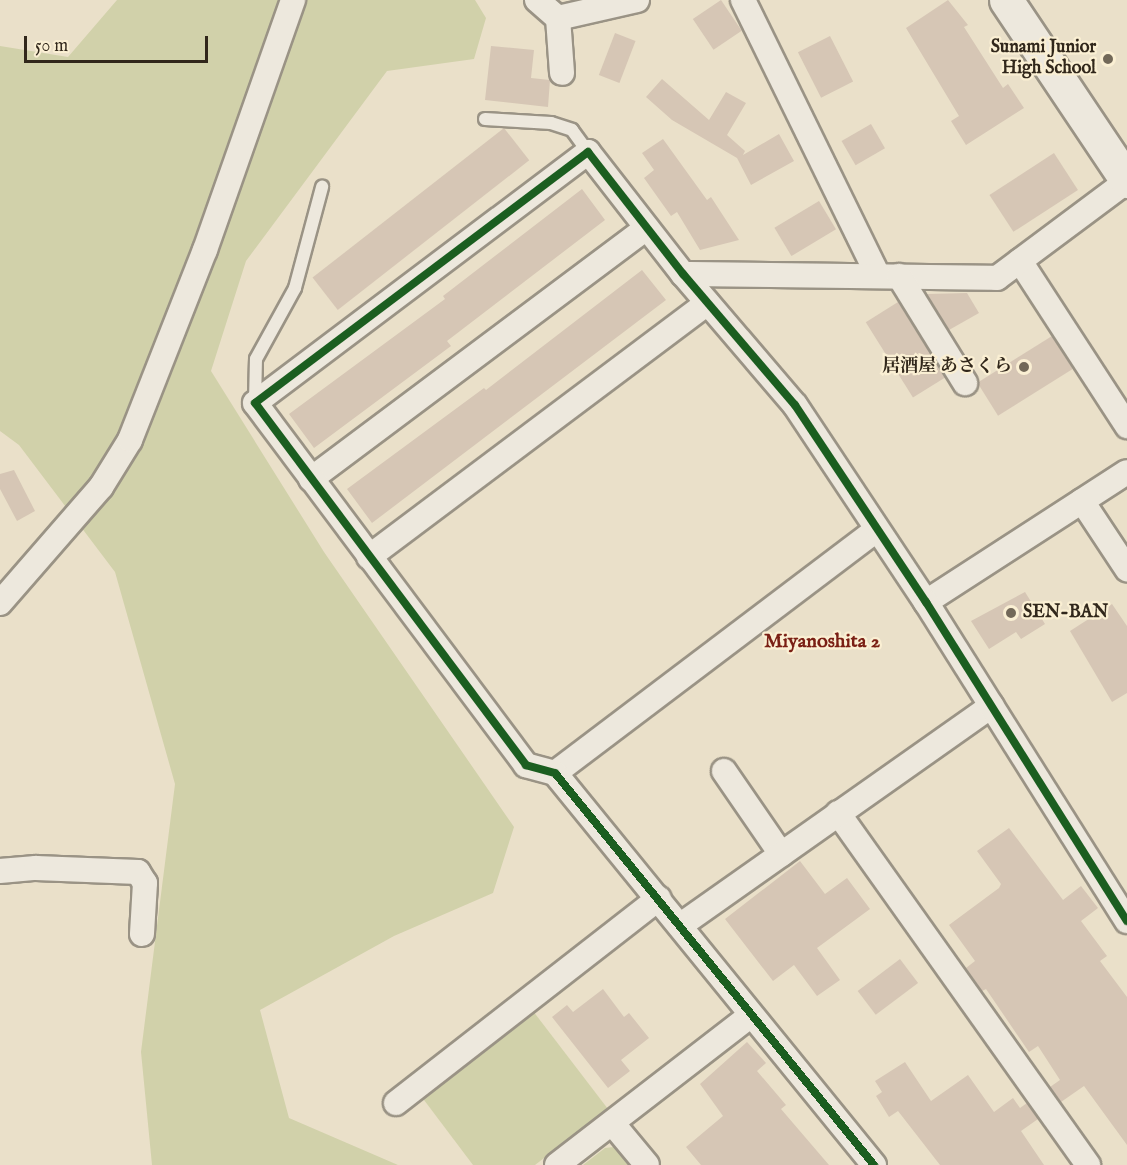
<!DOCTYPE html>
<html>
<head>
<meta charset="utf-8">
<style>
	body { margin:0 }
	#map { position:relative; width:1127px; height:1165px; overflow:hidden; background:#eae0c9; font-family:"IM FELL English","Noto Serif JP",serif }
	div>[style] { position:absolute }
	.green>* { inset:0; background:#d1d1aa }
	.building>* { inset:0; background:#d6c6b5; transform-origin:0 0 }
	.roads { filter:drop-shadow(2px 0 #9a9385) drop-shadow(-2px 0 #9a9385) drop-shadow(0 2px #9a9385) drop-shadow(0 -2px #9a9385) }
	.lane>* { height:12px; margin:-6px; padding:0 6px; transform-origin:6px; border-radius:6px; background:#ede8dd }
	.street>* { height:24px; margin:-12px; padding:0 12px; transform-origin:12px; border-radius:12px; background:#ede8dd }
	.secondary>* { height:33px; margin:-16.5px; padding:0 16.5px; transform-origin:16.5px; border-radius:16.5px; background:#ede8dd }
	.cycleway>* { height:8px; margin:-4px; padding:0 4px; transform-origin:4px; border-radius:4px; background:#1b5e20 }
	.dots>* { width:16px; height:16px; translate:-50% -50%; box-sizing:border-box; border:3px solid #faefd3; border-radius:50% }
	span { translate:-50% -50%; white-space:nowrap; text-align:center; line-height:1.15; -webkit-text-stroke:4.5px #faefd3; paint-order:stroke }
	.poi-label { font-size:18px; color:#31271b; font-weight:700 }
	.right { translate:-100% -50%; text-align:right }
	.left { translate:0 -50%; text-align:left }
	.neighbourhood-label { font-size:20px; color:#7a1f14; font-weight:700 }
	.scale { position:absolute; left:24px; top:36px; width:184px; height:27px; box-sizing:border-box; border:3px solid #31271b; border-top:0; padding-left:8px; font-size:18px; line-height:21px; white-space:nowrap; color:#31271b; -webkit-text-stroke:4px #faefd3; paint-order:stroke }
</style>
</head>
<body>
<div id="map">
	<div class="green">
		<i style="clip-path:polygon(117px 0,475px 0,486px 18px,474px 59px,387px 71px,246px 261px,211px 371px,324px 552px,514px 827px,493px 893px,394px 936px,260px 1010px,289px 1118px,398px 1165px,152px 1165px,141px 1052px,175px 784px,115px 572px,19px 445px,0 431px,0 46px,68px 57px)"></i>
		<i style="clip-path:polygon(533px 1011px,608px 1109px,535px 1165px,473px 1165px,421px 1096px)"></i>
		<i style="clip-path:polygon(622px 1146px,637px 1165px,583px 1165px,605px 1148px)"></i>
	</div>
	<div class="building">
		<i style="left:721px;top:0;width:37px;height:34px;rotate:56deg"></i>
		<i style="clip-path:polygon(948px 0,968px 25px,964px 27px,1003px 88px,1008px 84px,1024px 108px,966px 145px,951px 121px,959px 116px,906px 28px)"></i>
		<i style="left:615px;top:33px;width:22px;height:45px;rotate:21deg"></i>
		<i style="left:830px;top:36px;width:51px;height:36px;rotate:63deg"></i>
		<i style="clip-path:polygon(491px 46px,534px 50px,531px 78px,550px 80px,548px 107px,485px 100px)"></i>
		<i style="clip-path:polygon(662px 79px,709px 120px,726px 92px,746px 103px,727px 135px,745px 151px,743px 155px,779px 134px,794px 161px,751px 185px,737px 158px,672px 120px,646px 97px)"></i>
		<i style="left:871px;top:124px;width:28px;height:34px;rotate:60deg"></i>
		<i style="left:504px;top:128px;width:41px;height:243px;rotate:52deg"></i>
		<i style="clip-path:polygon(663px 139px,707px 200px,711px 197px,739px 240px,700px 250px,677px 212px,671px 216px,644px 178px,654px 170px,642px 153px)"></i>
		<i style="left:1054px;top:153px;width:44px;height:77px;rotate:57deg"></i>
		<i style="clip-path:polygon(582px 189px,605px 220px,447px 341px,451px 346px,314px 448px,289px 414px,445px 299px,443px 296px)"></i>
		<i style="left:819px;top:201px;width:33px;height:52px;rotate:59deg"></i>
		<i style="clip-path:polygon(642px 270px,666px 300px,372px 523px,347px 489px,484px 388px,486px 390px)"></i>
		<i style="clip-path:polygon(967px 293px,979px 313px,949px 330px,927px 294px)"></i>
		<i style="left:898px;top:302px;width:89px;height:38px;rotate:58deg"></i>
		<i style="left:1052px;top:336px;width:39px;height:88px;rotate:58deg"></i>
		<i style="clip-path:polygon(14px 470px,35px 511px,17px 521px,0 489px,0 474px)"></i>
		<i style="clip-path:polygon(1025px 592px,1045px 624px,1021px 639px,1016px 632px,989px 649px,971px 621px)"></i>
		<i style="clip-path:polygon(1112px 604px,1127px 626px,1127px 693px,1112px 702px,1070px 631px)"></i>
		<i style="clip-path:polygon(1009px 828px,1063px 900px,1081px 886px,1098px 908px,1081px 921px,1107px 956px,1100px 961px,1127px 997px,1127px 1145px,1084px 1086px,1061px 1102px,1050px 1087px,1060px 1080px,1038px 1046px,1029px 1052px,986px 989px,982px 991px,966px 968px,975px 961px,949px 925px,999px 888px,1001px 884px,977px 851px)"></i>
		<i style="clip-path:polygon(800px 861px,825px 894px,847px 878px,870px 909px,817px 948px,840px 980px,817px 996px,794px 965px,773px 981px,725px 919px)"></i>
		<i style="left:900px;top:959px;width:30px;height:53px;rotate:53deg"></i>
		<i style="clip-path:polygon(603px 989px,624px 1017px,629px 1013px,649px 1038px,621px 1060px,630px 1071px,608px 1088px,552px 1017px,567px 1005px,573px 1012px)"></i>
		<i style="clip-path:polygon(747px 1042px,766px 1063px,757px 1071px,786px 1105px,781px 1109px,829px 1165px,701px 1165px,686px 1147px,723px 1116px,700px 1084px)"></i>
		<i style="clip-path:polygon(905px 1062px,931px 1101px,968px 1075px,994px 1112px,1013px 1098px,1020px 1108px,1027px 1103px,1038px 1119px,1021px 1131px,1044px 1165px,940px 1165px,898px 1111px,889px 1117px,876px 1096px,882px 1092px,875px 1081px)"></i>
	</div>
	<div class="roads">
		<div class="lane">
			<i style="left:485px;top:119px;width:66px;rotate:3.5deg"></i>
			<i style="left:551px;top:123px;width:22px;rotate:18deg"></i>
			<i style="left:572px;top:130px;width:27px;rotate:54deg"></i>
			<i style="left:255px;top:402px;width:43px;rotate:-88.7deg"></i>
			<i style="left:256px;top:359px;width:81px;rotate:-61.2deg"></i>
			<i style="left:295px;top:288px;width:105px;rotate:-75deg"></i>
		</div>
		<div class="street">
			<i style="left:537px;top:0;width:28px;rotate:41deg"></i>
			<i style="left:558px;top:18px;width:81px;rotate:-12.8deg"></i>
			<i style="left:743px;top:0;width:306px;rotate:63.9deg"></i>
			<i style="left:558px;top:18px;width:55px;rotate:85.8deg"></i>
			<i style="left:1020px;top:261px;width:197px;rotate:57deg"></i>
			<i style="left:683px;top:274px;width:314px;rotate:0.7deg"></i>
			<i style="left:997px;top:278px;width:162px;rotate:-36.7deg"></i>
			<i style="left:899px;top:276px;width:126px;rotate:58.3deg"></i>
			<i style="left:311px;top:479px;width:419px;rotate:-36.8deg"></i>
			<i style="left:1082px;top:501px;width:82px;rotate:56.5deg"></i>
			<i style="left:369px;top:557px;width:423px;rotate:-36.9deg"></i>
			<i style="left:926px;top:602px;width:239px;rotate:-32.9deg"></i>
			<i style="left:0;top:603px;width:154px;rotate:-49deg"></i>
			<i style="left:101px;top:487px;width:55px;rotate:-58.3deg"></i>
			<i style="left:130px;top:440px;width:204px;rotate:-68.5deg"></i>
			<i style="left:205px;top:250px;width:265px;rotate:-70.6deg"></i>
			<i style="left:724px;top:771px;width:101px;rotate:55.5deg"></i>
			<i style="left:555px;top:773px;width:403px;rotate:-37.1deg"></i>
			<i style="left:838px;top:813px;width:432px;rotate:54.6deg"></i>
			<i style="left:0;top:871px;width:36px;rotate:-5deg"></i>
			<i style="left:36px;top:868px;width:102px;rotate:2.2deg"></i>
			<i style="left:138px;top:872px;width:13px;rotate:58deg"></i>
			<i style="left:145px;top:883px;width:51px;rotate:93.4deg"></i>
			<i style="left:681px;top:925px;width:380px;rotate:-35.2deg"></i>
			<i style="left:396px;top:1103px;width:333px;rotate:-37.9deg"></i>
			<i style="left:613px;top:1124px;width:53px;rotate:50.3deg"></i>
			<i style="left:557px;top:1165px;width:245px;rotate:-37.7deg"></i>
			<i style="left:874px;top:1165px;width:505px;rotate:-129.14deg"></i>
			<i style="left:555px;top:773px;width:30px;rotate:-165deg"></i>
			<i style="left:526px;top:765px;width:452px;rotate:-126.8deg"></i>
			<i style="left:255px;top:403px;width:417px;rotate:-37deg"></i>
			<i style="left:588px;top:152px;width:155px;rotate:52.1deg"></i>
			<i style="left:683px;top:274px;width:172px;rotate:49.5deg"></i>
			<i style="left:795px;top:405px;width:237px;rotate:56.4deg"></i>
			<i style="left:926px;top:602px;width:377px;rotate:57.8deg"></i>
		</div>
		<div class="secondary">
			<i style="left:1006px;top:0;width:218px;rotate:56.2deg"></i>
		</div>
	</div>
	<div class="cycleway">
		<i style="left:874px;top:1165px;width:505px;rotate:-129.14deg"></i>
		<i style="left:555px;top:773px;width:30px;rotate:-165deg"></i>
		<i style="left:526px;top:765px;width:452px;rotate:-126.8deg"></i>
		<i style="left:255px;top:403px;width:417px;rotate:-37deg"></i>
		<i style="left:588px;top:152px;width:155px;rotate:52.1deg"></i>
		<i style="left:683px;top:274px;width:172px;rotate:49.5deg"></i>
		<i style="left:795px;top:405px;width:237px;rotate:56.4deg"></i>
		<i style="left:926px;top:602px;width:377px;rotate:57.8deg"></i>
	</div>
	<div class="dots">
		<i style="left:1108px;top:59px;background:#726858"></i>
		<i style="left:1024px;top:367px;background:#726858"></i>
		<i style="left:1011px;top:613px;background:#726858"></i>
	</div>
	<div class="poi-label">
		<span class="right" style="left:1096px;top:59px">Sunami Junior<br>High School</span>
		<span class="right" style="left:1012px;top:367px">居酒屋 あさくら</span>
		<span class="left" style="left:1023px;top:613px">SEN-BAN</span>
	</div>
	<div class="neighbourhood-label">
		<span style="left:822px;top:641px">Miyanoshita 2</span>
	</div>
	<div class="scale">50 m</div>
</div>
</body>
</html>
